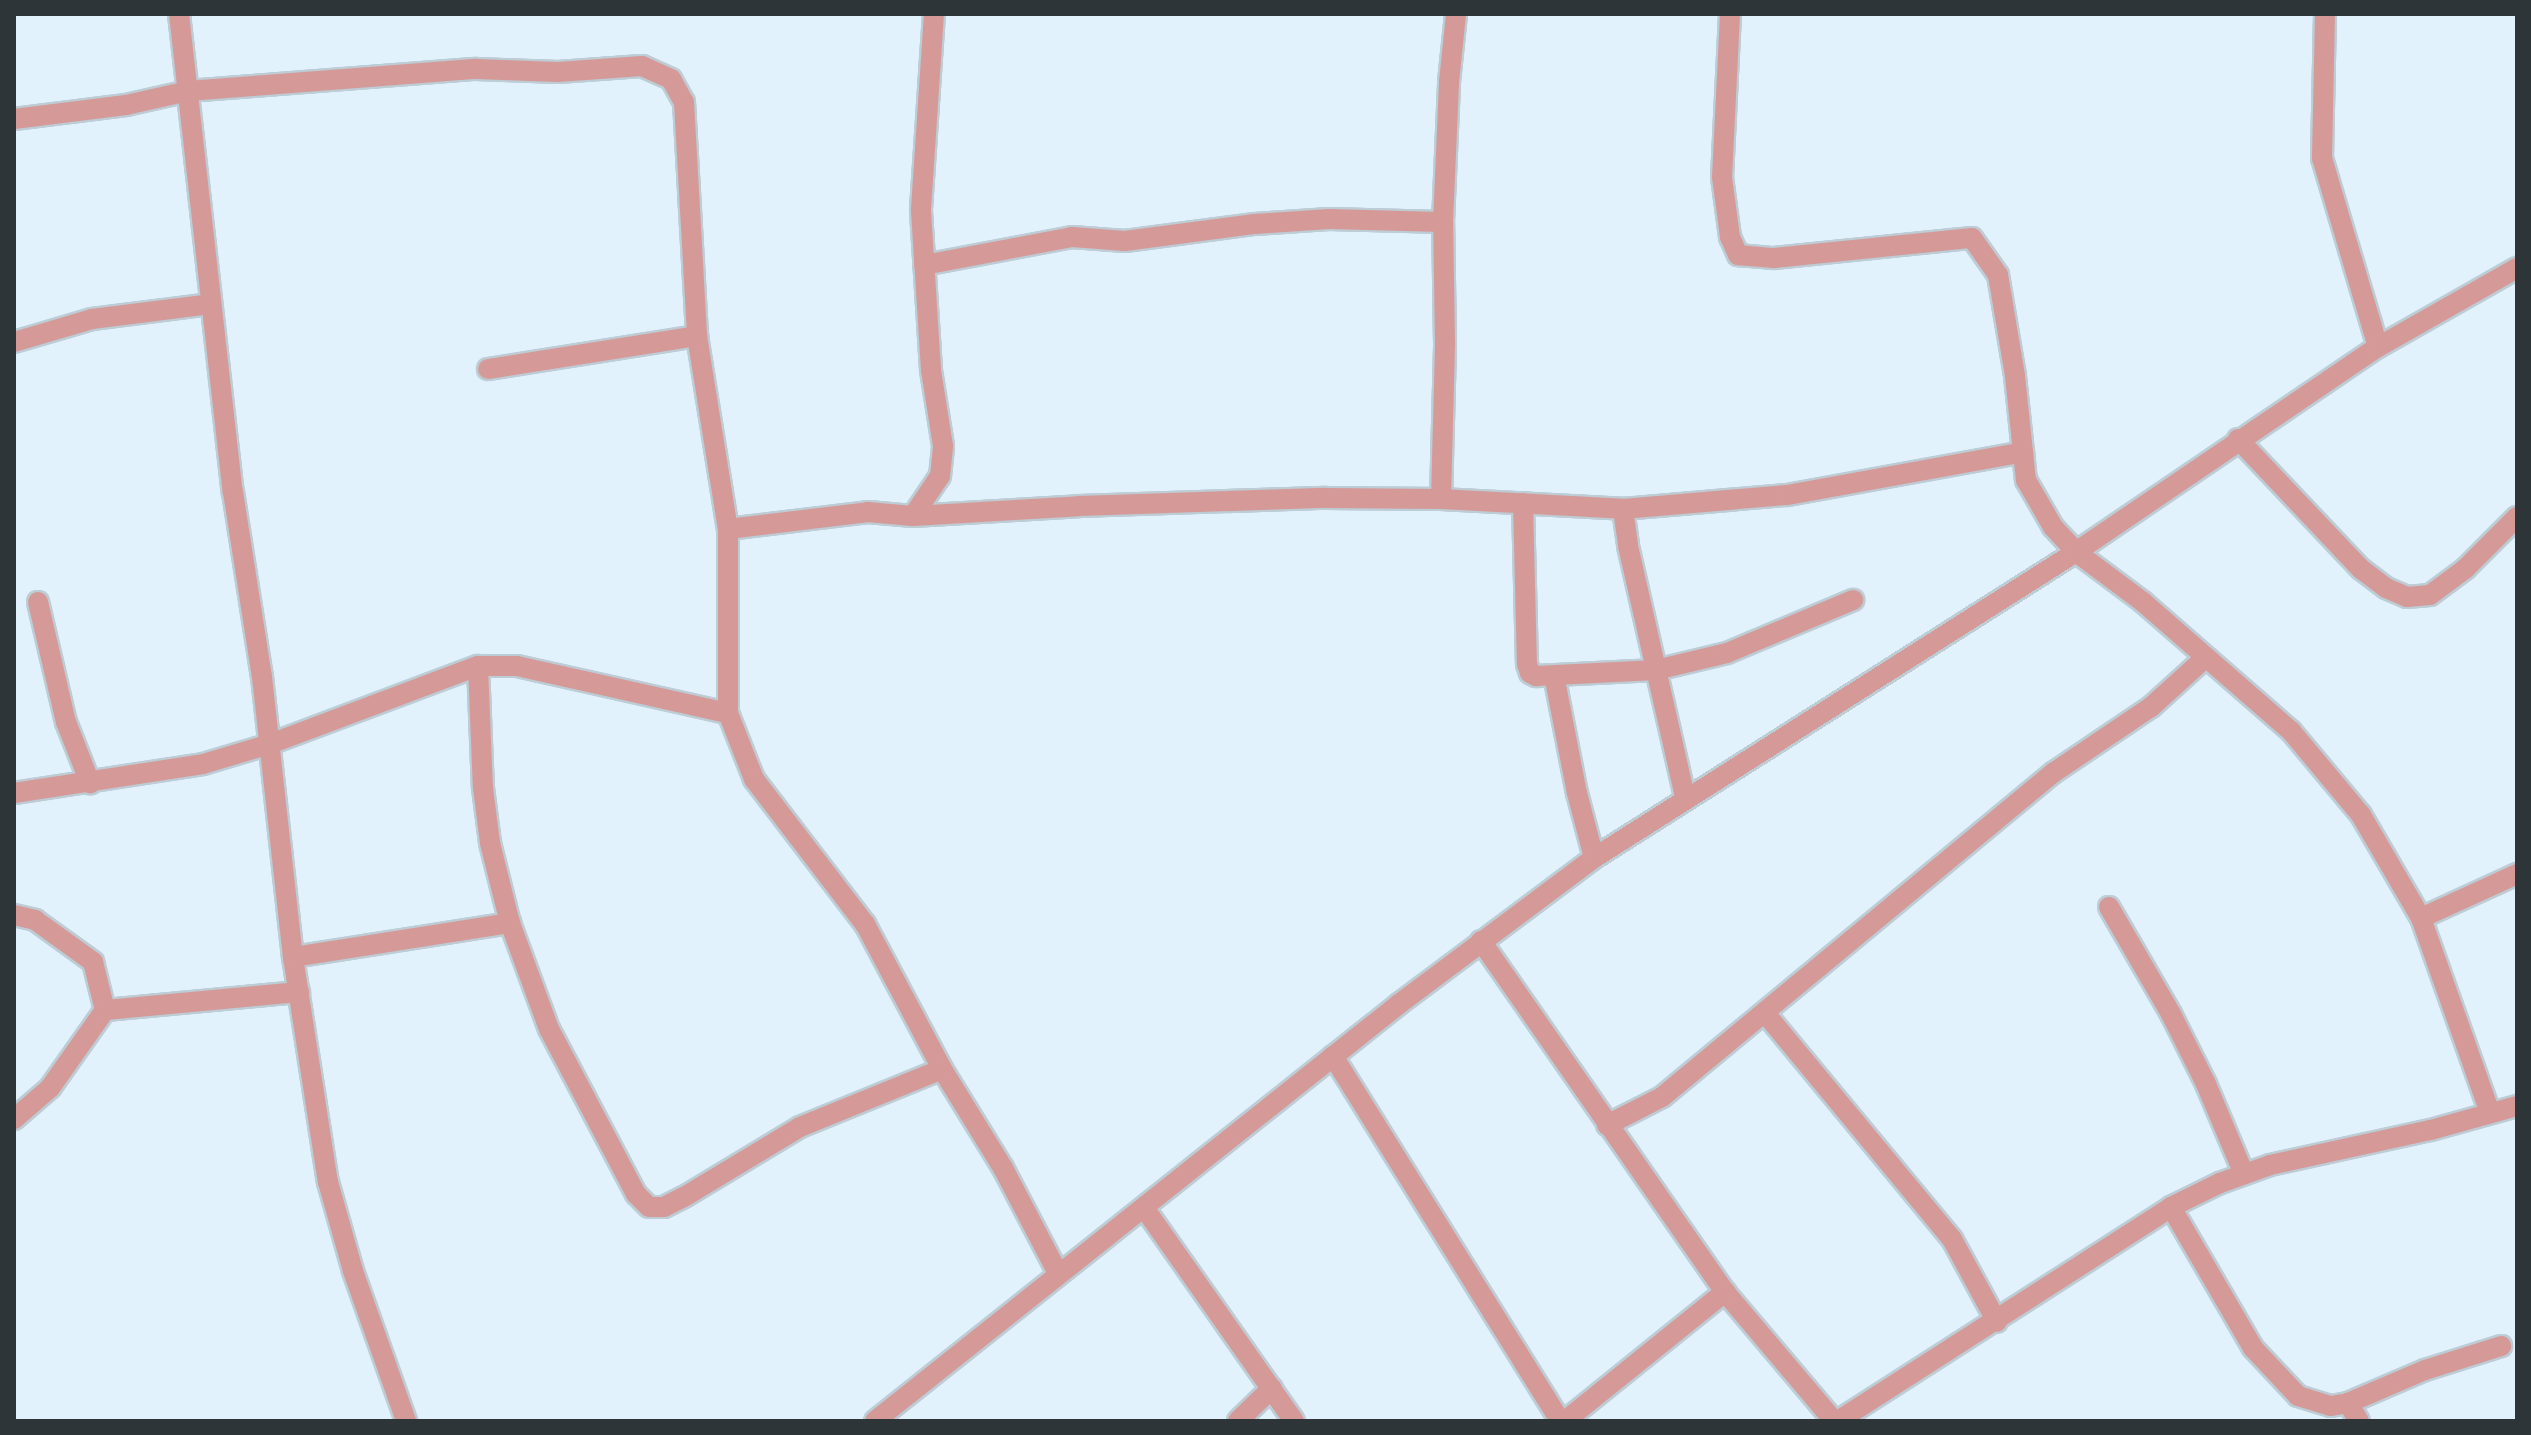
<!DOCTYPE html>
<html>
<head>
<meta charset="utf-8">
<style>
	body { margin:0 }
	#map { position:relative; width:2531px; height:1435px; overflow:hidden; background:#e1f2fc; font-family:Karla,sans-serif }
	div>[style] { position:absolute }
	.roads { filter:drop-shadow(2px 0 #bdccd5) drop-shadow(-2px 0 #bdccd5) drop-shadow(0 2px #bdccd5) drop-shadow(0 -2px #bdccd5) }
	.minor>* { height:20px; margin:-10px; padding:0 10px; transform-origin:10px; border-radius:10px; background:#d59a98 }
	span { translate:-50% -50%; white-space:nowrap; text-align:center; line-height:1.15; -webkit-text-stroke:6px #fafdff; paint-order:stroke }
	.frame { position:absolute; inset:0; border:16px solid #2e3538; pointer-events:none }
</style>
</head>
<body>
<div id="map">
	<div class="roads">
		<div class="minor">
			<i style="left:179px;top:14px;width:481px;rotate:83.6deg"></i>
			<i style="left:233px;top:492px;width:187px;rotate:81.1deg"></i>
			<i style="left:262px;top:677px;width:282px;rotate:83.7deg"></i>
			<i style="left:293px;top:957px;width:228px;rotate:81.2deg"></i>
			<i style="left:328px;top:1182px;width:92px;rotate:74.3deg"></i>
			<i style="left:353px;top:1271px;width:159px;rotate:70.5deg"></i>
			<i style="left:1730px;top:14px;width:163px;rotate:92.8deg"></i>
			<i style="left:1722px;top:177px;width:61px;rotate:82.4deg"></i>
			<i style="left:1730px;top:237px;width:20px;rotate:66deg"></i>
			<i style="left:1738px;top:255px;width:36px;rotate:5deg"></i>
			<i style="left:1774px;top:258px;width:199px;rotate:-5.8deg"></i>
			<i style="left:1972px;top:238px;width:45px;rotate:54.9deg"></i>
			<i style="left:1998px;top:275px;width:102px;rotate:80.4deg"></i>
			<i style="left:2015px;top:376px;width:105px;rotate:84deg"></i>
			<i style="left:2026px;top:480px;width:54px;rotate:60.1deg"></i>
			<i style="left:2053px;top:527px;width:34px;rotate:47deg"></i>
			<i style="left:2076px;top:552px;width:84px;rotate:36.7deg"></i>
			<i style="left:2143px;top:602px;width:196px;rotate:41.1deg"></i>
			<i style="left:2291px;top:731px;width:109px;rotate:50.2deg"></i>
			<i style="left:2361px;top:815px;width:119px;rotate:59.8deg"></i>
			<i style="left:2421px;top:918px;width:207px;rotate:70.5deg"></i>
			<i style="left:2325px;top:14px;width:144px;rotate:91.2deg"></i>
			<i style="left:2322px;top:158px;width:197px;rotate:73.5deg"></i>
			<i style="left:14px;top:119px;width:113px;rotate:-7.1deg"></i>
			<i style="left:126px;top:105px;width:64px;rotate:-12.7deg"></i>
			<i style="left:188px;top:91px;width:289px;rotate:-4.4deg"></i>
			<i style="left:476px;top:69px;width:82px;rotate:2.1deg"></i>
			<i style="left:558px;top:72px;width:84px;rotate:-4.1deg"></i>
			<i style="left:642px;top:66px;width:32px;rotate:24deg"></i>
			<i style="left:671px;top:79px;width:26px;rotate:61deg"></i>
			<i style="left:684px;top:102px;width:234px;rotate:86.8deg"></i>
			<i style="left:697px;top:336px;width:195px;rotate:80.9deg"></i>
			<i style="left:728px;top:529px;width:184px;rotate:90deg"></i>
			<i style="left:728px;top:713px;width:71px;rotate:68.5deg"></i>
			<i style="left:754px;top:779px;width:183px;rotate:52.6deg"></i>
			<i style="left:865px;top:924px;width:164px;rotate:62deg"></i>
			<i style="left:942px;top:1069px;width:116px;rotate:58.4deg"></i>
			<i style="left:1003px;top:1168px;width:119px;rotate:62.4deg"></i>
			<i style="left:924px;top:265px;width:151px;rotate:-10.7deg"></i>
			<i style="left:1072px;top:237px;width:53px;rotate:4.3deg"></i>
			<i style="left:1125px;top:241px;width:131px;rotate:-7.5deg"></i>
			<i style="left:1255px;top:224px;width:74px;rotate:-3.9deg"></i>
			<i style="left:1329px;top:219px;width:114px;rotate:1.5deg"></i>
			<i style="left:14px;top:342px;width:81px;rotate:-16.4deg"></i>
			<i style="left:92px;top:319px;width:119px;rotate:-7.2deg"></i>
			<i style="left:488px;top:369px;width:212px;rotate:-9deg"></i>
			<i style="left:2238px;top:439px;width:179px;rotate:46.6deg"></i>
			<i style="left:2361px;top:569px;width:31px;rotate:37deg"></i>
			<i style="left:2386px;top:588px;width:23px;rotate:23deg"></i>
			<i style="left:2407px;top:597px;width:23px;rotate:-5deg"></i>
			<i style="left:2430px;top:595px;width:44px;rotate:-36.6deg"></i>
			<i style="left:2465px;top:569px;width:74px;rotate:-45deg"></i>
			<i style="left:1441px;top:499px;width:156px;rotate:-88.5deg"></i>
			<i style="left:1445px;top:343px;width:121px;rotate:-90.9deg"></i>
			<i style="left:1443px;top:222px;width:140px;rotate:-87.5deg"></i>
			<i style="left:1449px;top:82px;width:68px;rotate:-84.1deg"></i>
			<i style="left:1523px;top:503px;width:161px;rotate:88.6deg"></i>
			<i style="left:1527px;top:664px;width:9px;rotate:72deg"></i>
			<i style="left:1530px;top:673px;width:7px;rotate:27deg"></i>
			<i style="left:1536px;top:676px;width:120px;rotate:-2.9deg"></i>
			<i style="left:1656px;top:670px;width:73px;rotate:-13.5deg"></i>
			<i style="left:1727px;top:653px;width:137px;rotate:-22.8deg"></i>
			<i style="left:1623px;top:509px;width:37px;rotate:82deg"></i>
			<i style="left:1628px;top:546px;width:257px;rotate:77.2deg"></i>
			<i style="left:913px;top:516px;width:48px;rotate:-56deg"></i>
			<i style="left:940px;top:476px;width:30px;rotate:-84deg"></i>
			<i style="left:943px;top:446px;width:77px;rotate:-99deg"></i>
			<i style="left:931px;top:370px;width:161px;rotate:-93.6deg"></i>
			<i style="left:921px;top:209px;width:195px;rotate:-86.2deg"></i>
			<i style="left:728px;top:529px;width:141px;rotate:-6.9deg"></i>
			<i style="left:868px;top:512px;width:45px;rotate:5.1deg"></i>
			<i style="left:913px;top:516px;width:166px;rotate:-3.4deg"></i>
			<i style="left:1079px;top:506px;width:247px;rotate:-1.9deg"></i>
			<i style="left:1326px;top:498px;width:115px;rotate:0.5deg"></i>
			<i style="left:1441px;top:499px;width:182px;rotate:3.1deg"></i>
			<i style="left:1623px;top:509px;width:165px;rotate:-4.9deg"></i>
			<i style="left:1787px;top:495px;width:240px;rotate:-10.3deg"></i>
			<i style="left:38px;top:602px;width:123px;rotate:76.9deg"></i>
			<i style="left:66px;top:722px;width:66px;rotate:68.5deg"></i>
			<i style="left:478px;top:666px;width:122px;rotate:87.7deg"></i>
			<i style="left:483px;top:788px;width:55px;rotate:82.7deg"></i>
			<i style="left:490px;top:843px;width:82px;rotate:76deg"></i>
			<i style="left:510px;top:923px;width:113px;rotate:69.8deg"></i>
			<i style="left:549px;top:1029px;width:187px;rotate:62.2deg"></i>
			<i style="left:636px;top:1194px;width:18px;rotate:45deg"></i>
			<i style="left:649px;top:1207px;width:15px"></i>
			<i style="left:664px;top:1207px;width:22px;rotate:-27deg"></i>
			<i style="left:684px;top:1197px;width:135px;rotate:-31.1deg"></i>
			<i style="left:800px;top:1127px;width:153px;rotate:-22.2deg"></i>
			<i style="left:1554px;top:675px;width:120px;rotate:79deg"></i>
			<i style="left:1577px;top:793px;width:67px;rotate:75.3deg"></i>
			<i style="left:14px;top:793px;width:191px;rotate:-8.7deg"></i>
			<i style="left:203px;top:764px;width:70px;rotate:-16.6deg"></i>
			<i style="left:270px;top:744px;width:222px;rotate:-20.6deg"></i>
			<i style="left:478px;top:666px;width:39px"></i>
			<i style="left:517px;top:666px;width:216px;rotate:12.6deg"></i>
			<i style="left:2109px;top:907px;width:124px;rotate:59.9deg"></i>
			<i style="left:2171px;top:1014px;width:78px;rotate:63.4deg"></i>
			<i style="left:2206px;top:1084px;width:98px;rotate:67.1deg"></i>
			<i style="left:14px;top:915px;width:22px;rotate:13deg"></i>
			<i style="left:35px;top:920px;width:72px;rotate:35.9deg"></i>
			<i style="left:93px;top:962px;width:49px;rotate:76deg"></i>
			<i style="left:105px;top:1010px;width:95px;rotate:125.2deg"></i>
			<i style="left:50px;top:1088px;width:48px;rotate:139.3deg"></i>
			<i style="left:2421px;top:918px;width:106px;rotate:-24.6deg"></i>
			<i style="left:1481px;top:941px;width:427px;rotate:55.2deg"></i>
			<i style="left:1725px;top:1292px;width:169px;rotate:49.8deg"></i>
			<i style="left:293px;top:957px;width:220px;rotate:-8.9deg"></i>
			<i style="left:105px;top:1010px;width:195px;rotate:-5.3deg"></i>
			<i style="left:1765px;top:1013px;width:293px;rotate:50.4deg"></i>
			<i style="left:1952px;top:1239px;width:94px;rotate:61.5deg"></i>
			<i style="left:1333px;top:1056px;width:430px;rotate:58.1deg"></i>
			<i style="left:1607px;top:1125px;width:62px;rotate:-27deg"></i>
			<i style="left:1662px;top:1097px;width:508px;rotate:-39.65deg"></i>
			<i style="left:2053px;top:773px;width:118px;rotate:-34deg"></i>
			<i style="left:2151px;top:707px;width:72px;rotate:-42.2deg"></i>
			<i style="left:2171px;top:1207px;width:163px;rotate:59.8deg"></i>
			<i style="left:2253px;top:1348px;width:66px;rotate:46.8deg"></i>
			<i style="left:2298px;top:1396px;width:34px;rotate:17deg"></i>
			<i style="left:2331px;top:1406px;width:17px;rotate:-10deg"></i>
			<i style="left:2348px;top:1403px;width:84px;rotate:-23.2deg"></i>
			<i style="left:2425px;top:1370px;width:80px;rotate:-17.5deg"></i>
			<i style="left:1145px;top:1209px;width:259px;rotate:54.9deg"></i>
			<i style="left:2348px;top:1403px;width:21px;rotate:59deg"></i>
			<i style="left:875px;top:1421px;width:670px;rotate:-38.51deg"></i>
			<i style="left:1399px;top:1004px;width:244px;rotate:-36.8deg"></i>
			<i style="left:1594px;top:858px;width:571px;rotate:-32.41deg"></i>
			<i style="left:2076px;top:552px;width:365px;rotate:-34.2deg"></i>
			<i style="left:2378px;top:347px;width:160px;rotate:-29.6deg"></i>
			<i style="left:1238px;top:1421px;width:47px;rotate:-44.1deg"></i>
			<i style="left:1565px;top:1421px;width:206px;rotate:-38.9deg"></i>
			<i style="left:1838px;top:1421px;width:396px;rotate:-32.7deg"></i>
			<i style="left:2171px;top:1207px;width:55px;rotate:-26.1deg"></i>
			<i style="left:2220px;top:1183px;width:53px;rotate:-19.8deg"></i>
			<i style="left:2270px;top:1165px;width:165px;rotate:-12.3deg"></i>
			<i style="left:2431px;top:1130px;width:89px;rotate:-15.6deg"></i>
		</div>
	</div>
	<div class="frame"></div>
</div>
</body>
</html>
